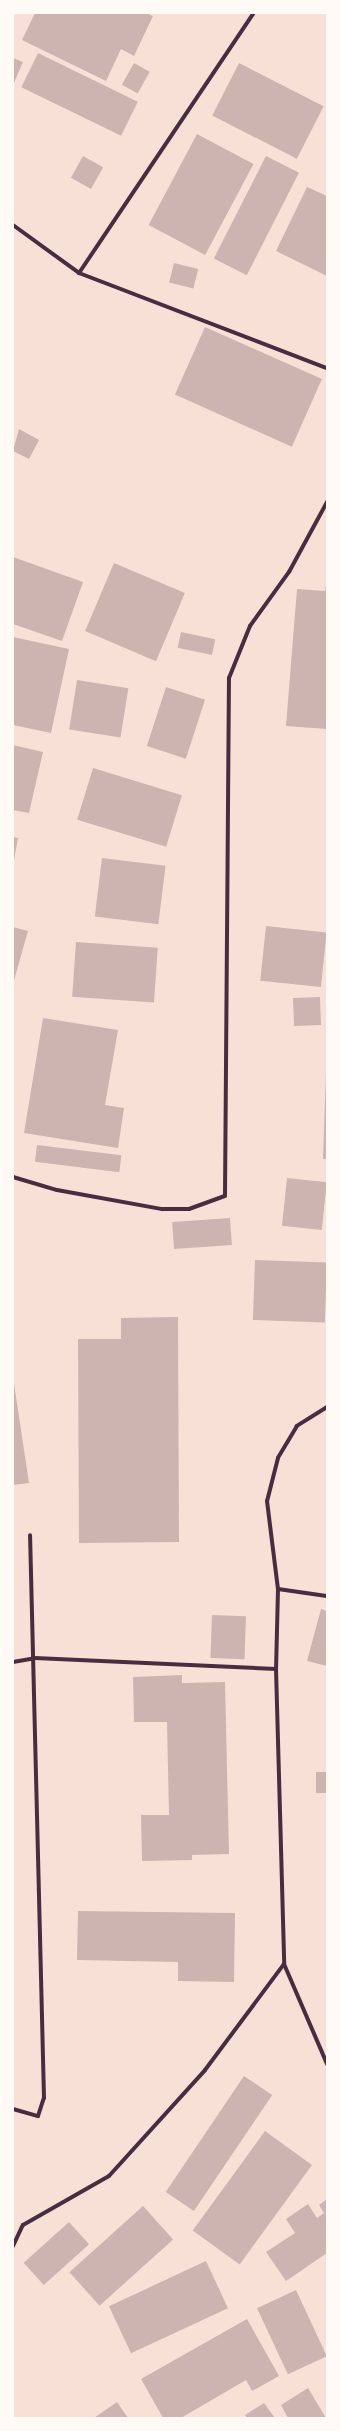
<!DOCTYPE html>
<html>
<head>
<meta charset="utf-8">
<style>
	body { margin:0 }
	#map { position:relative; width:340px; height:2431px; overflow:hidden; background:#f7e1d7; font-family:Karla,sans-serif }
	div>[style] { position:absolute }
	.building>* { inset:0; background:#ccb4b1; transform-origin:0 0 }
	.minor>* { height:4px; margin:-2px; padding:0 2px; transform-origin:2px; border-radius:2px; background:#4a2c40 }
	span { translate:-50% -50%; white-space:nowrap; text-align:center; line-height:1.15; -webkit-text-stroke:3px #fffaf5; paint-order:stroke }
	.frame { position:absolute; inset:0; border:14px solid #fffaf5; pointer-events:none }
</style>
</head>
<body>
<div id="map">
	<div class="building">
		<i style="clip-path:polygon(35px 13px,147px 13px,153px 16px,134px 56px,121px 49px,106px 81px,22px 40px)"></i>
		<i style="left:38px;top:53px;width:111px;height:38px;rotate:26deg"></i>
		<i style="clip-path:polygon(13px 58px,23px 62px,13px 85px)"></i>
		<i style="left:134px;top:63px;width:18px;height:25px;rotate:29deg"></i>
		<i style="left:239px;top:63px;width:95px;height:59px;rotate:27deg"></i>
		<i style="left:197px;top:134px;width:64px;height:103px;rotate:28deg"></i>
		<i style="left:83px;top:156px;width:23px;height:25px;rotate:29deg"></i>
		<i style="left:266px;top:156px;width:37px;height:115px;rotate:27deg"></i>
		<i style="clip-path:polygon(307px 187px,327px 196px,327px 276px,276px 251px)"></i>
		<i style="left:174px;top:263px;width:25px;height:20px;rotate:14deg"></i>
		<i style="left:205px;top:327px;width:128px;height:74px;rotate:24deg"></i>
		<i style="clip-path:polygon(19px 429px,39px 440px,29px 459px,13px 451px)"></i>
		<i style="clip-path:polygon(13px 557px,83px 582px,62px 641px,13px 624px)"></i>
		<i style="left:114px;top:563px;width:77px;height:74px;rotate:23deg"></i>
		<i style="clip-path:polygon(327px 578px,327px 729px,286px 726px,297px 589px,325px 591px)"></i>
		<i style="left:181px;top:632px;width:35px;height:16px;rotate:12deg"></i>
		<i style="clip-path:polygon(13px 637px,69px 649px,51px 733px,13px 725px)"></i>
		<i style="left:77px;top:680px;width:52px;height:50px;rotate:9deg"></i>
		<i style="left:166px;top:687px;width:41px;height:62px;rotate:18deg"></i>
		<i style="clip-path:polygon(13px 745px,43px 752px,29px 813px,13px 810px)"></i>
		<i style="left:93px;top:768px;width:93px;height:54px;rotate:17deg"></i>
		<i style="clip-path:polygon(13px 837px,18px 838px,14px 860px,13px 860px)"></i>
		<i style="left:102px;top:858px;width:64px;height:59px;rotate:7deg"></i>
		<i style="left:266px;top:926px;width:61px;height:55px;rotate:6deg"></i>
		<i style="clip-path:polygon(13px 927px,28px 931px,13px 984px)"></i>
		<i style="left:76px;top:942px;width:82px;height:55px;rotate:4deg"></i>
		<i style="left:320px;top:997px;width:28px;height:27px;rotate:88deg"></i>
		<i style="clip-path:polygon(43px 1018px,118px 1030px,105px 1105px,124px 1108px,118px 1148px,24px 1133px)"></i>
		<i style="clip-path:polygon(326px 1071px,327px 1071px,327px 1159px,323px 1159px)"></i>
		<i style="left:37px;top:1145px;width:85px;height:17px;rotate:7deg"></i>
		<i style="left:287px;top:1178px;width:40px;height:48px;rotate:6deg"></i>
		<i style="left:230px;top:1218px;width:27px;height:58px;rotate:86deg"></i>
		<i style="left:255px;top:1260px;width:72px;height:60px;rotate:2deg"></i>
		<i style="clip-path:polygon(178px 1317px,179px 1542px,79px 1543px,78px 1339px,121px 1339px,121px 1318px)"></i>
		<i style="clip-path:polygon(13px 1377px,29px 1483px,13px 1485px)"></i>
		<i style="clip-path:polygon(321px 1609px,327px 1611px,327px 1666px,307px 1661px)"></i>
		<i style="left:212px;top:1615px;width:34px;height:43px;rotate:2deg"></i>
		<i style="clip-path:polygon(182px 1675px,182px 1683px,225px 1682px,229px 1854px,192px 1855px,192px 1860px,142px 1861px,141px 1815px,169px 1815px,167px 1722px,134px 1722px,133px 1677px)"></i>
		<i style="left:327px;top:1772px;width:21px;height:11px;rotate:90deg"></i>
		<i style="clip-path:polygon(78px 1911px,235px 1913px,234px 1982px,178px 1981px,178px 1962px,77px 1960px)"></i>
		<i style="left:244px;top:2076px;width:34px;height:140px;rotate:34deg"></i>
		<i style="left:265px;top:2131px;width:58px;height:123px;rotate:36deg"></i>
		<i style="clip-path:polygon(327px 2199px,327px 2253px,286px 2281px,266px 2252px,295px 2233px,286px 2219px,308px 2204px,317px 2218px,324px 2213px,319px 2205px)"></i>
		<i style="left:143px;top:2206px;width:45px;height:99px;rotate:48deg"></i>
		<i style="left:69px;top:2222px;width:30px;height:61px;rotate:48deg"></i>
		<i style="left:206px;top:2261px;width:52px;height:107px;rotate:65deg"></i>
		<i style="left:296px;top:2290px;width:73px;height:43px;rotate:65deg"></i>
		<i style="clip-path:polygon(247px 2319px,279px 2376px,252px 2391px,246px 2380px,181px 2418px,163px 2418px,141px 2379px)"></i>
		<i style="clip-path:polygon(308px 2388px,326px 2418px,288px 2418px,281px 2405px)"></i>
		<i style="clip-path:polygon(117px 2402px,128px 2418px,94px 2418px)"></i>
		<i style="clip-path:polygon(264px 2403px,275px 2418px,247px 2418px,245px 2415px)"></i>
	</div>
	<div class="minor">
		<i style="left:13px;top:225px;width:82px;rotate:36deg"></i>
		<i style="left:79px;top:273px;width:266px;rotate:21deg"></i>
		<i style="left:79px;top:273px;width:313px;rotate:-56.1deg"></i>
		<i style="left:13px;top:1177px;width:46px;rotate:16.5deg"></i>
		<i style="left:57px;top:1190px;width:107px;rotate:10.3deg"></i>
		<i style="left:162px;top:1209px;width:27px"></i>
		<i style="left:189px;top:1209px;width:38px;rotate:-20deg"></i>
		<i style="left:225px;top:1196px;width:518px;rotate:-89.56deg"></i>
		<i style="left:229px;top:678px;width:56px;rotate:-68deg"></i>
		<i style="left:250px;top:626px;width:67px;rotate:-54.2deg"></i>
		<i style="left:289px;top:572px;width:80px;rotate:-61.5deg"></i>
		<i style="left:327px;top:1407px;width:36px;rotate:148deg"></i>
		<i style="left:297px;top:1426px;width:37px;rotate:121deg"></i>
		<i style="left:278px;top:1458px;width:44px;rotate:104.3deg"></i>
		<i style="left:267px;top:1501px;width:89px;rotate:82.9deg"></i>
		<i style="left:278px;top:1589px;width:80px;rotate:91.4deg"></i>
		<i style="left:276px;top:1669px;width:295px;rotate:88.4deg"></i>
		<i style="left:284px;top:1964px;width:109px;rotate:66.7deg"></i>
		<i style="left:278px;top:1589px;width:49px;rotate:8.1deg"></i>
		<i style="left:13px;top:1662px;width:22px;rotate:-10deg"></i>
		<i style="left:35px;top:1658px;width:241px;rotate:2.6deg"></i>
		<i style="left:13px;top:2109px;width:26px;rotate:16deg"></i>
		<i style="left:38px;top:2116px;width:19px;rotate:-72deg"></i>
		<i style="left:44px;top:2098px;width:563px;rotate:-91.42deg"></i>
		<i style="left:13px;top:2246px;width:23px;rotate:-65deg"></i>
		<i style="left:23px;top:2225px;width:99px;rotate:-29.7deg"></i>
		<i style="left:109px;top:2176px;width:143px;rotate:-47.8deg"></i>
		<i style="left:205px;top:2070px;width:132px;rotate:-53.3deg"></i>
	</div>
	<div class="frame"></div>
</div>
</body>
</html>
